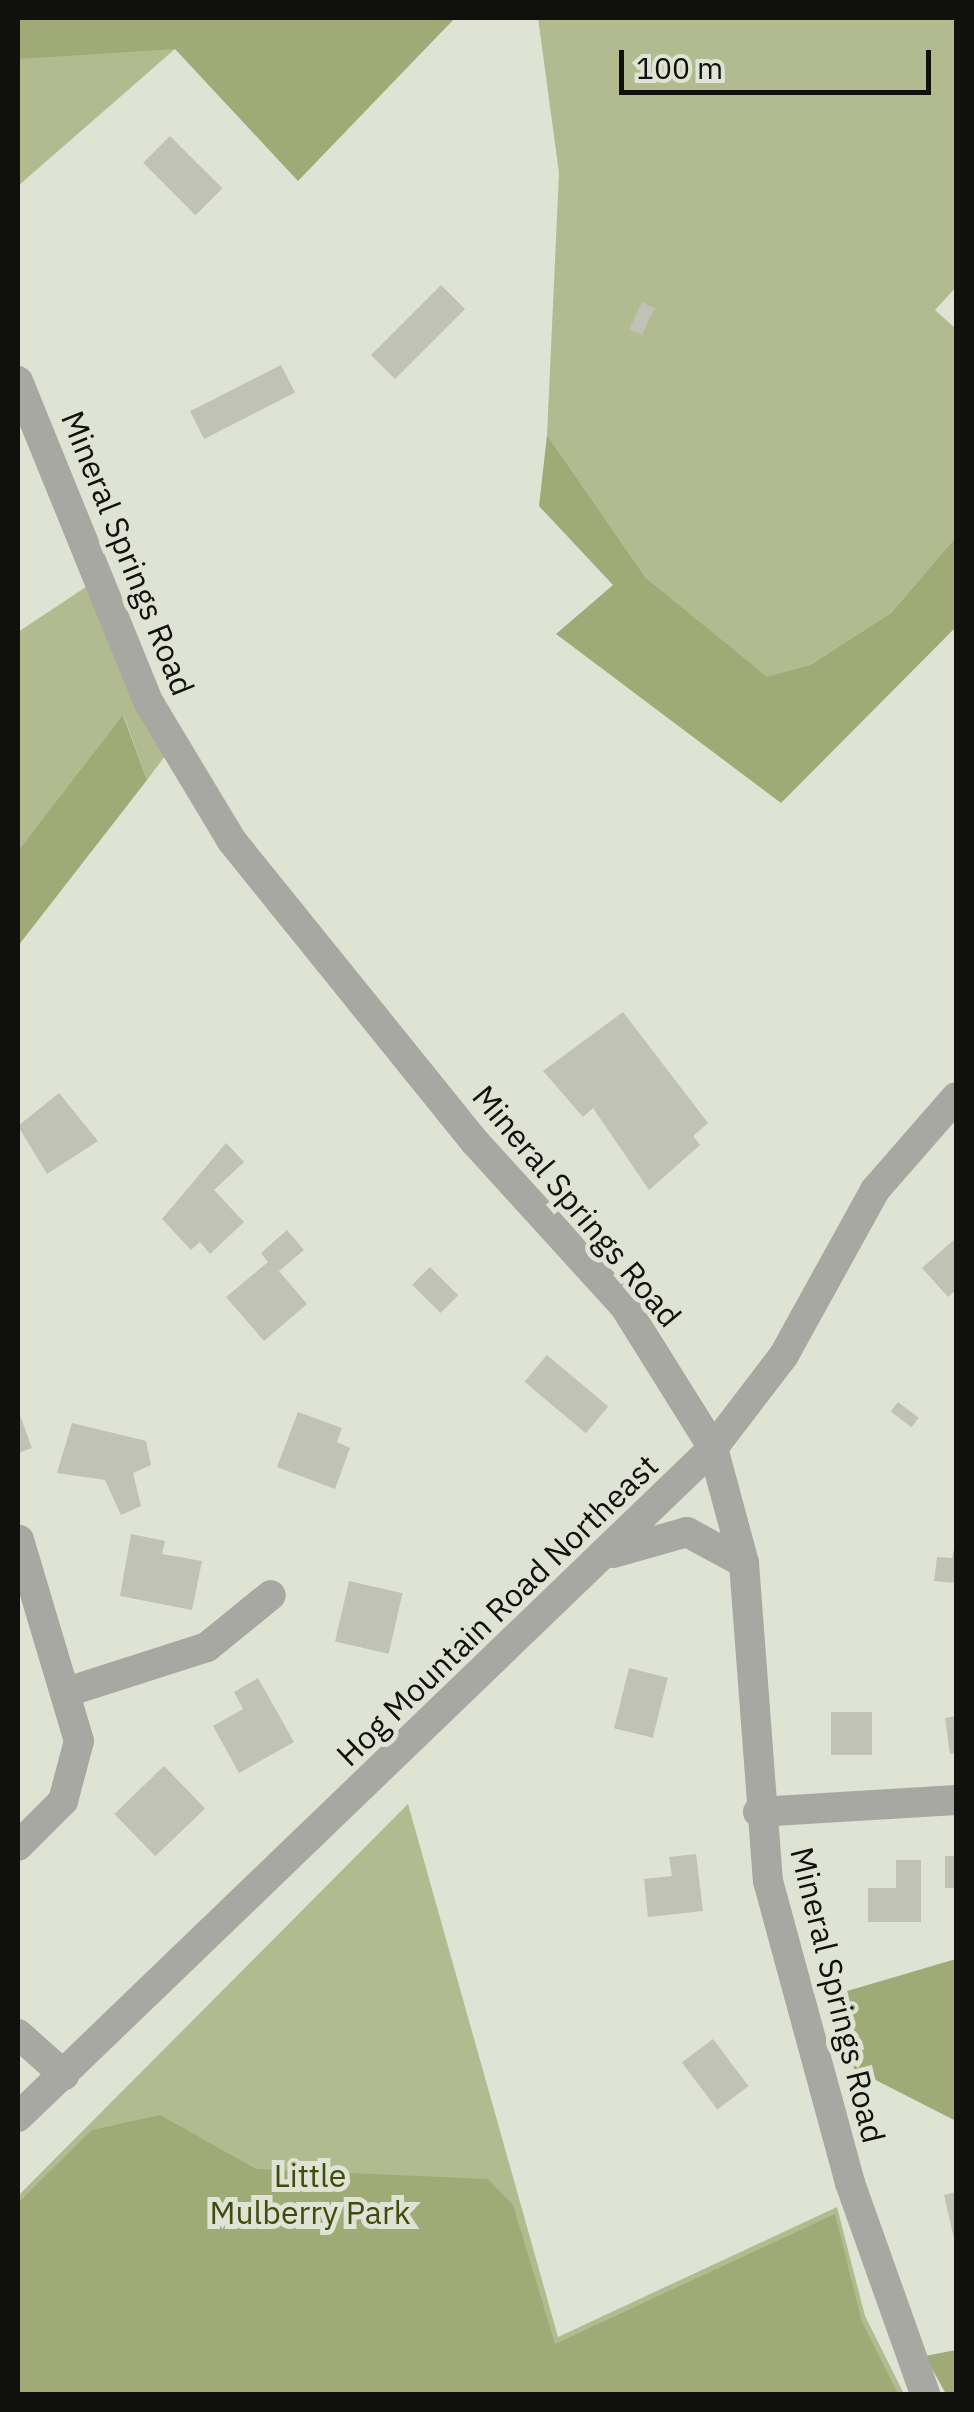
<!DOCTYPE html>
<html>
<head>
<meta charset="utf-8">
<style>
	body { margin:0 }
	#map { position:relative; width:974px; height:2412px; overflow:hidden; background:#dfe3d4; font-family:"IBM Plex Sans",sans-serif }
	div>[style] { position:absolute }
	.green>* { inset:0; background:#b1bb8f }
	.forest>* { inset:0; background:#9faa76 }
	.building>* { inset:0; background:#bfc2b4; transform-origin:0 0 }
	.minor>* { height:30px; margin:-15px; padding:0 15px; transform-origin:15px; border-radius:15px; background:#a6a8a1 }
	span { translate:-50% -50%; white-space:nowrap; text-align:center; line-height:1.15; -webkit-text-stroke:10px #dfe3d4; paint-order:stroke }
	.street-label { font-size:32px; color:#10110c }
	.park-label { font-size:32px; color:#424b0f }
	.frame { position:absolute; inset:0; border:20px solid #10110c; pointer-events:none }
	.scale { position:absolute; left:619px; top:50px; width:312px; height:45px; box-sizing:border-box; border:5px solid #10110c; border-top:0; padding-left:12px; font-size:30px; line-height:35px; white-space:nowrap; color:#10110c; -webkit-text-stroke:8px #dfe3d4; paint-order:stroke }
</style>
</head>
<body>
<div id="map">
	<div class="green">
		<i style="clip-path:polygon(538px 18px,956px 18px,956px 287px,935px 310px,956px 329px,956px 537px,891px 613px,810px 665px,767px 678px,646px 578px,547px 435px,559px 173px)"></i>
		<i style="clip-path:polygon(106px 47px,175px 49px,18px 186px,18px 59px)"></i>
		<i style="clip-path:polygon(89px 585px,165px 756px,147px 780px,124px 716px,18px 851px,18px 632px)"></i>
		<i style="clip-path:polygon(408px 1804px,558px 2337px,837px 2207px,865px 2316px,904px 2394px,18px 2394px,18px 2196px)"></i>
	</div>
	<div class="forest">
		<i style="clip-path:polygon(18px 18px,455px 18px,298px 181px,175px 49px,18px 59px)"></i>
		<i style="clip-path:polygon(547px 435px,646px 578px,767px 677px,810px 665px,891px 613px,956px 537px,956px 627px,781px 803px,556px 634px,613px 585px,539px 506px)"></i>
		<i style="clip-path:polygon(123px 715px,147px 780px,18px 946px,18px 851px)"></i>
		<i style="clip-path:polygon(956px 1959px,956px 2121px,854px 2069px,837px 1994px)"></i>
		<i style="clip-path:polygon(160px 2115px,256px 2169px,488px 2179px,513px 2205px,555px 2344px,835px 2214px,862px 2322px,898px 2394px,18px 2394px,18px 2203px,92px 2130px)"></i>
		<i style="clip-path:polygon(956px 2350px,956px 2394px,946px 2394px,925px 2356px)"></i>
	</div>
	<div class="building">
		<i style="left:170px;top:136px;width:74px;height:38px;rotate:45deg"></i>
		<i style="left:441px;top:285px;width:34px;height:99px;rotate:45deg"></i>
		<i style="left:642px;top:302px;width:14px;height:30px;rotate:25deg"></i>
		<i style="left:281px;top:365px;width:31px;height:102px;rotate:63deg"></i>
		<i style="clip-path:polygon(623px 1012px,708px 1123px,693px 1136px,700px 1145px,649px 1190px,593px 1108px,583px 1117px,543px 1071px)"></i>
		<i style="clip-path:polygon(59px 1093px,98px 1141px,47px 1174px,18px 1126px)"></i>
		<i style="clip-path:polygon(226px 1143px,244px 1162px,214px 1190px,244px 1222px,210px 1254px,200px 1242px,191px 1250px,162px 1219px)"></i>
		<i style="clip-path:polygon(287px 1230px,304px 1250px,279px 1271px,307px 1304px,264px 1341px,226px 1297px,268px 1262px,261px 1253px)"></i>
		<i style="clip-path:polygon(956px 1238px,956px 1290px,948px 1297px,922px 1268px)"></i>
		<i style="left:430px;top:1267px;width:40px;height:25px;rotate:45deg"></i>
		<i style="left:547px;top:1355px;width:80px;height:35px;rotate:40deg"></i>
		<i style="left:898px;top:1402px;width:26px;height:12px;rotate:37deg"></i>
		<i style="clip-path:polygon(18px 1410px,32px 1448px,18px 1453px)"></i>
		<i style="clip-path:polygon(298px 1412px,342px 1428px,337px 1442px,350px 1448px,335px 1489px,277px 1467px)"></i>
		<i style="clip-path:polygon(72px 1423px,146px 1441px,151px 1465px,133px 1473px,141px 1506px,121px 1515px,105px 1480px,57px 1473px)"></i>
		<i style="clip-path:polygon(131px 1534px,165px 1541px,162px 1554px,202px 1561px,192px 1610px,120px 1596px)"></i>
		<i style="clip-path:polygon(956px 1539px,956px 1583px,934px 1581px,937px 1557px,952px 1558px)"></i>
		<i style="left:349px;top:1581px;width:55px;height:62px;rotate:13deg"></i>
		<i style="left:629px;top:1668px;width:40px;height:62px;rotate:14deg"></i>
		<i style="clip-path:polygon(258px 1678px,294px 1742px,239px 1773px,213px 1726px,243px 1709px,234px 1692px)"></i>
		<i style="left:831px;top:1712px;width:41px;height:43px"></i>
		<i style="clip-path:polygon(956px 1716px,956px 1753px,950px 1754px,945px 1718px)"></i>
		<i style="left:164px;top:1766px;width:59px;height:69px;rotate:46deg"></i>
		<i style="clip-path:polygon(696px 1854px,703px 1911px,648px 1917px,644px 1879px,672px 1876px,669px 1857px)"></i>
		<i style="left:945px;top:1856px;width:11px;height:32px"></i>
		<i style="clip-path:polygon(896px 1860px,921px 1860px,921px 1922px,868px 1922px,868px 1888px,896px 1888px)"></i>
		<i style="left:713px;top:2039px;width:59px;height:39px;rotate:53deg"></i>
		<i style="clip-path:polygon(956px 2192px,956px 2242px,955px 2243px,944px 2195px)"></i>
	</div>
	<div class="minor">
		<i style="left:18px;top:381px;width:348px;rotate:67.9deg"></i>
		<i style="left:149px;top:703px;width:161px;rotate:59deg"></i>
		<i style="left:232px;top:841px;width:387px;rotate:51.1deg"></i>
		<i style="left:475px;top:1142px;width:223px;rotate:47.7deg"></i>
		<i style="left:625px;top:1307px;width:166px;rotate:58deg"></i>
		<i style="left:713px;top:1448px;width:119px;rotate:74.9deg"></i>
		<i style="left:744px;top:1563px;width:319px;rotate:85.7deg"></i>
		<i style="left:768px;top:1881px;width:313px;rotate:74.8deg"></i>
		<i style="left:850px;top:2183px;width:224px;rotate:70.4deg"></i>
		<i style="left:613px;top:1553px;width:77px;rotate:-15.8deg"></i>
		<i style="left:687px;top:1532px;width:65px;rotate:28.5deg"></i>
		<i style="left:70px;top:1691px;width:144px;rotate:-17.8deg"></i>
		<i style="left:207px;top:1647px;width:82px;rotate:-39.1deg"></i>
		<i style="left:758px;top:1812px;width:198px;rotate:-3.5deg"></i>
		<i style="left:18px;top:1846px;width:64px;rotate:-45deg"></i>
		<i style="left:63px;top:1801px;width:62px;rotate:-75.1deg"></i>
		<i style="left:79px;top:1741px;width:210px;rotate:-106.6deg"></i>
		<i style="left:18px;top:2034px;width:62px;rotate:41.7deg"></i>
		<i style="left:18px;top:2117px;width:965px;rotate:-43.91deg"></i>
		<i style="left:713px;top:1448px;width:117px;rotate:-52.6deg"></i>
		<i style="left:784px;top:1355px;width:188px;rotate:-61.1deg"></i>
		<i style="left:875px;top:1190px;width:123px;rotate:-48.9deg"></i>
	</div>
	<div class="street-label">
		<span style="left:128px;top:553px;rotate:68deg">Mineral Springs Road</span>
		<span style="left:577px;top:1206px;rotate:50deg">Mineral Springs Road</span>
		<span style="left:497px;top:1610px;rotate:-44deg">Hog Mountain Road Northeast</span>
		<span style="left:838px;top:1995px;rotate:76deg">Mineral Springs Road</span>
	</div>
	<div class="park-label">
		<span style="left:310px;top:2194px">Little<br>Mulberry Park</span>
	</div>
	<div class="frame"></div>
	<div class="scale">100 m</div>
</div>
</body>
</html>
